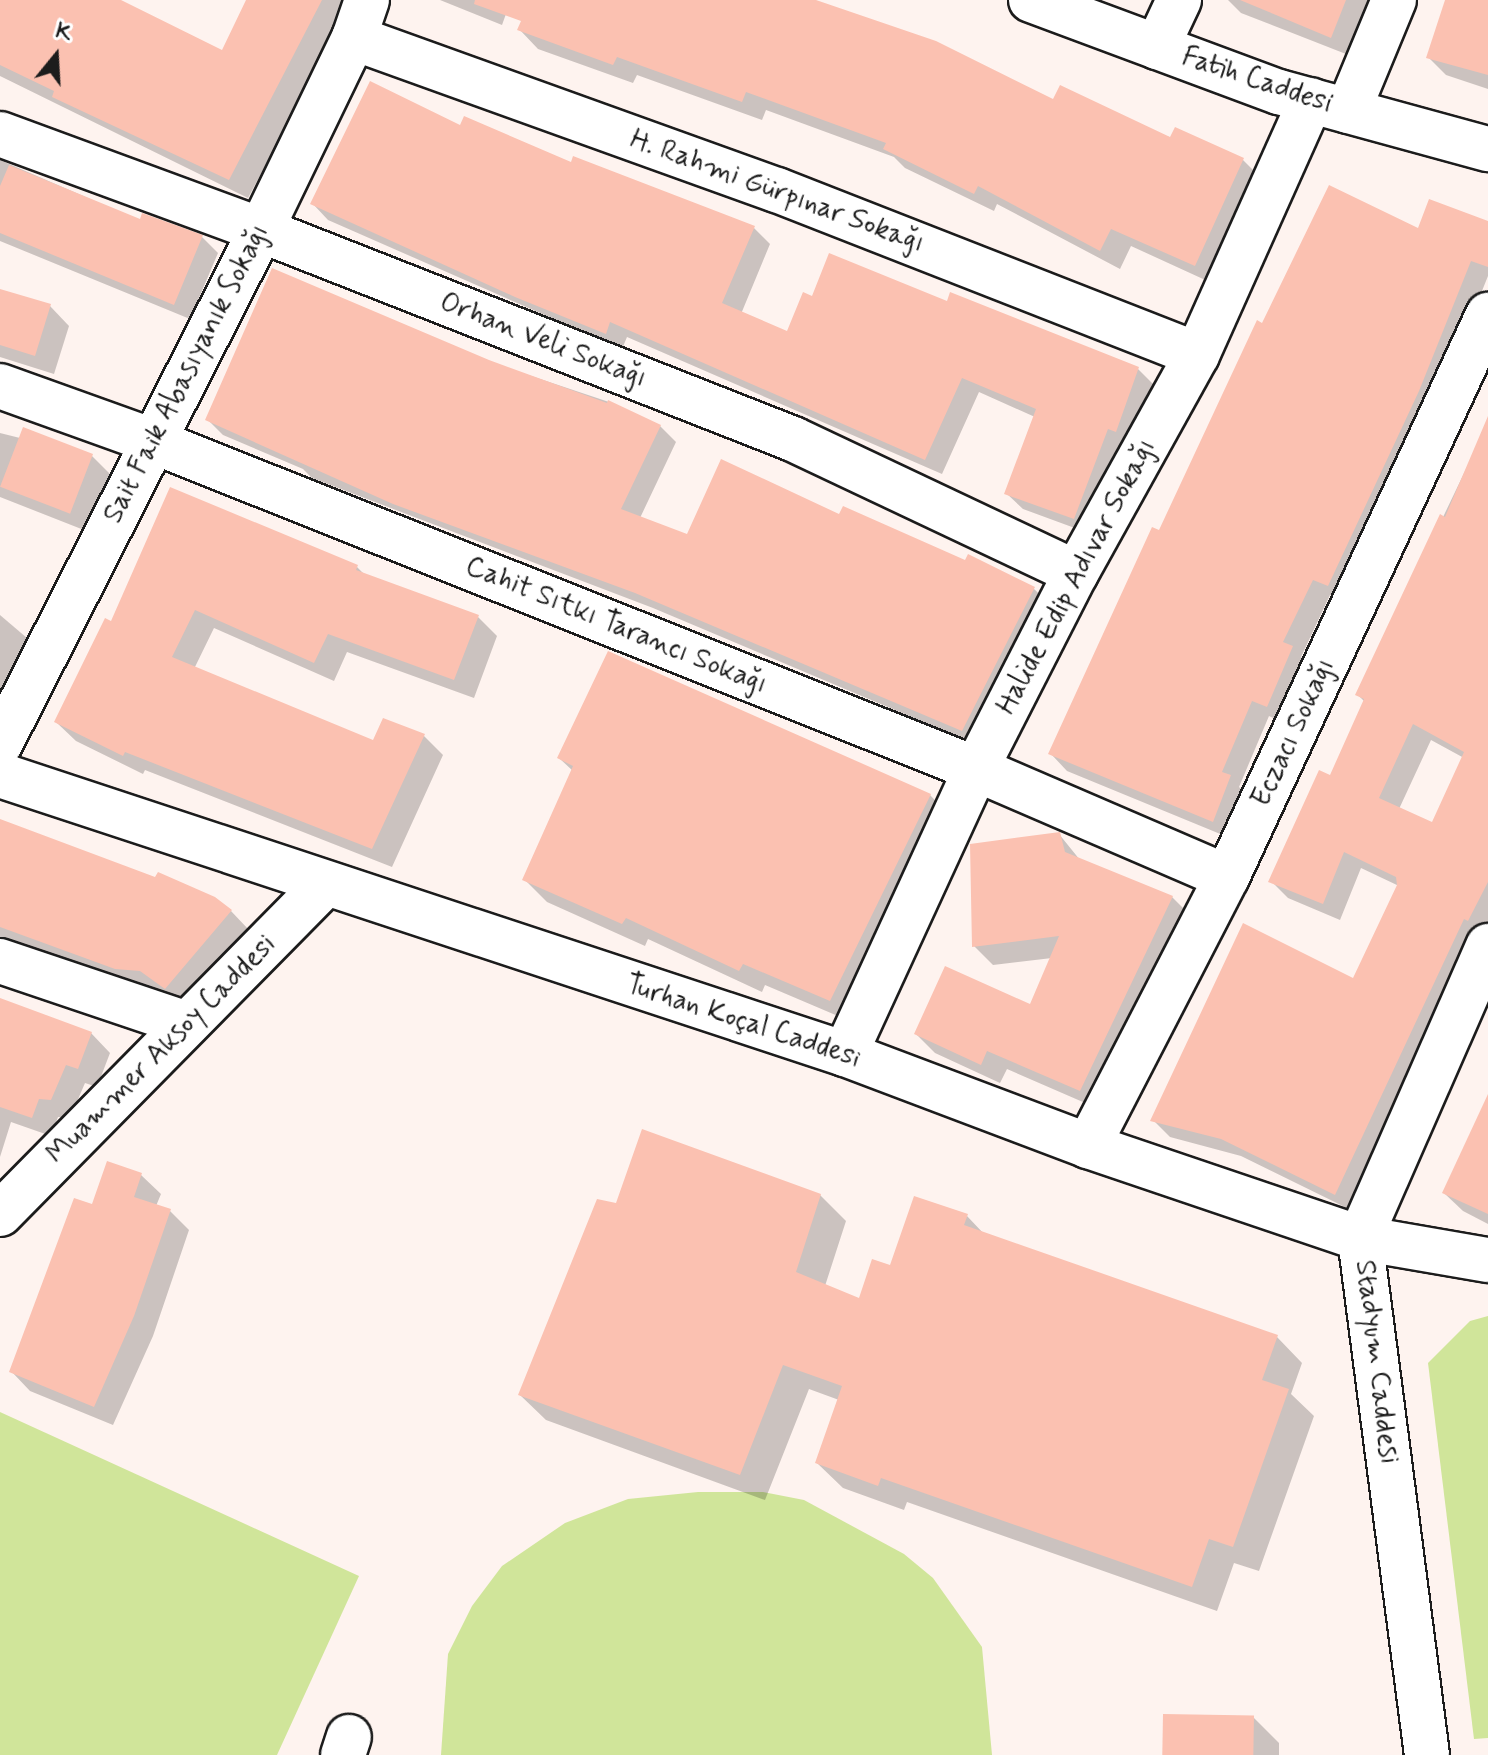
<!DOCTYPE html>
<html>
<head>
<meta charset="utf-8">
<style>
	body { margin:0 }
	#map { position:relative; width:1488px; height:1755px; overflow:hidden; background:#fef3ef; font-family:Mynerve,sans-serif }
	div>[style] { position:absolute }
	.green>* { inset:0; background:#d0e59a }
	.shadow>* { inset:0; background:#0003 }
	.building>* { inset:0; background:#fbc1b1; transform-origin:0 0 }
	.roads { filter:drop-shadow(2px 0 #1c1c1c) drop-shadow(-2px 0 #1c1c1c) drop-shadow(0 2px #1c1c1c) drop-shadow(0 -2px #1c1c1c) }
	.minor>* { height:44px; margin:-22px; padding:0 22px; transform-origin:22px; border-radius:22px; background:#fff }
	span { translate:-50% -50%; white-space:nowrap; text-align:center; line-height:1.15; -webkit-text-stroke:6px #fff; paint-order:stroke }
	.street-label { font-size:28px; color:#1c1c1c }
	.north { position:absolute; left:16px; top:16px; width:80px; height:80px; -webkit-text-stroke:6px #fff; paint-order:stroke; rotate:18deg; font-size:22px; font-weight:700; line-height:32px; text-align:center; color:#1c1c1c }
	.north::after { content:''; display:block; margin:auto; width:28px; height:36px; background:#1c1c1c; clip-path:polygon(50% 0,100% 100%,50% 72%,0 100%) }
</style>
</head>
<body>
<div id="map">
	<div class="green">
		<i style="clip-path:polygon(1488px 1316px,1488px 1738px,1474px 1739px,1428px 1363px,1470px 1321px)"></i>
		<i style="clip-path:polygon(0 1412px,359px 1576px,277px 1755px,0 1755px)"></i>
		<i style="clip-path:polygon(698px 1492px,763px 1492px,804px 1500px,904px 1554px,933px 1578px,982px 1647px,992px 1755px,441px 1755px,448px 1654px,472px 1606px,502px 1566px,565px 1523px,628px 1499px)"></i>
	</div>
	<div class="shadow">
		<i style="clip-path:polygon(0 0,117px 0,223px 53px,248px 0,354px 0,248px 198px,0 76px)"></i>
		<i style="clip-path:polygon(440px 0,511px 0,502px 25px)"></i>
		<i style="clip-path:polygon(532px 0,806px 0,1054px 101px,1243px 160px,1262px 179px,1214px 284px,1131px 246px,1120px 269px,997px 204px,994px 211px,905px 168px,894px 157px,766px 110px,762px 120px,637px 75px,633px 83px,538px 49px,519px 29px)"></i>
		<i style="clip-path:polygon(1228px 0,1374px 0,1351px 56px,1241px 13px)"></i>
		<i style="clip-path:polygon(1447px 0,1488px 0,1488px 89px,1446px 75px,1428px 57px)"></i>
		<i style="clip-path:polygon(461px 127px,754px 228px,770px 244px,741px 314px,788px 334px,813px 298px,948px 304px,1138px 369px,1154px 385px,1132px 447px,1091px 534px,1023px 509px,1006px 493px,1035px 417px,979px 392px,942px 474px,627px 337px,622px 349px,328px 220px,312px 203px)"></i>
		<i style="clip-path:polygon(0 160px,141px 221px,143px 215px,202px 237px,218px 253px,190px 319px,0 241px)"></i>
		<i style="clip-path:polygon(1488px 223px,1488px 276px,1435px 408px,1345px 601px,1330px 595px,1301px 657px,1309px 665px,1284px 723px,1269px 716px,1239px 787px,1246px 794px,1230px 838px,1067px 771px,1051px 754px,1263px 325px,1419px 230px)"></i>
		<i style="clip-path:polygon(0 291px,50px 306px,69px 326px,54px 374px,0 357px)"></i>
		<i style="clip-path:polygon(489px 362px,609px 402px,660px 426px,676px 442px,640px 518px,688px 537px,840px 517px,1034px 589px,1050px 604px,978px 745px,653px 608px,312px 478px,303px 469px,223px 435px,208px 420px)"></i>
		<i style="clip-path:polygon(evenodd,1488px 423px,1488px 932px,1353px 1211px,1241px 1156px,1170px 1137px,1153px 1120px,1354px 981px,1399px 886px,1361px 868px,1340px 920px,1288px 898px,1271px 881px,1331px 778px,1365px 702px,1358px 695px,1488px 423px,1431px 740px,1464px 758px,1433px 825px,1399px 809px,1431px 740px)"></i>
		<i style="clip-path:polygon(0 433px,92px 456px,111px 475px,89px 532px,0 497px)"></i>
		<i style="clip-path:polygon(357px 567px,366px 576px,478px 617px,497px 636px,474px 698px,347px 652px,334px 681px,214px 628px,194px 669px,374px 743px,423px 735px,443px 755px,392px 867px,145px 770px,143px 774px,76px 741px,56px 722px,112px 624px)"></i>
		<i style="clip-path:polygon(0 615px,27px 638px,0 695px)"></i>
		<i style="clip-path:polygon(559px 758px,930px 795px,952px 818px,852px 1022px,765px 985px,762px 992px,648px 939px,645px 946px,547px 902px,525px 880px,573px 771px)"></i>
		<i style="clip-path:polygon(0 822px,231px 911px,249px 930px,184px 1006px,160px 989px,135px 987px,0 938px)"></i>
		<i style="clip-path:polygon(1059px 834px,1080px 860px,1172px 897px,1191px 916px,1099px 1109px,1007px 1069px,1000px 1083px,935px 1053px,916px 1034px,1031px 1007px,1052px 958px,993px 965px,974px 946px)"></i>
		<i style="clip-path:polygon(0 1000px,91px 1033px,110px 1053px,97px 1087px,85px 1083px,70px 1118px,58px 1117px,51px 1136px,11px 1122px,0 1157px)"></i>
		<i style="clip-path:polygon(1488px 1103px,1488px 1224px,1463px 1211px,1444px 1193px)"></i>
		<i style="clip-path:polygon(141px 1175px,161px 1194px,156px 1206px,170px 1211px,189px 1230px,153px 1336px,113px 1425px,30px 1391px,11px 1371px,93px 1207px)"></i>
		<i style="clip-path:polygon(820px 1195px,846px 1221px,825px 1286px,860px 1301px,891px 1268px,967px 1216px,985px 1235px,1277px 1337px,1302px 1363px,1291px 1394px,1314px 1416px,1259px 1571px,1234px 1563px,1217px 1611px,907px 1502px,904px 1510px,843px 1488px,817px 1463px,839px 1400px,809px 1389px,765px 1500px,546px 1420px,520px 1395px,617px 1206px)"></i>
		<i style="clip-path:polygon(1253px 1717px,1279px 1743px,1279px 1755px,1165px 1755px)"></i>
	</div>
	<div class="building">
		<i style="clip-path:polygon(0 0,121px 0,222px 50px,246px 0,322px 0,229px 180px,52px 97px,54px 91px,0 65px)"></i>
		<i style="clip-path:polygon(475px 0,816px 0,936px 41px,1053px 99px,1060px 85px,1170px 137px,1175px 127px,1244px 158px,1195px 266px,1111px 229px,1100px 251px,978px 186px,974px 194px,883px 149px,886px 143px,746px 92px,742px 102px,617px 57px,613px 65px,517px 30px,521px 21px,474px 4px)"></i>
		<i style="clip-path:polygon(1240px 0,1346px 0,1331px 38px)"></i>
		<i style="clip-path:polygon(1445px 0,1488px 0,1488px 75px,1426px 58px)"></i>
		<i style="clip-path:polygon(370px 81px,460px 125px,464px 116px,571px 162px,573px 156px,755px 226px,722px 303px,787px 331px,803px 292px,812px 296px,829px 253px,947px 301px,950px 292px,1139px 367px,1116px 432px,1108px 429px,1074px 519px,1004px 494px,1036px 409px,962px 378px,925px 460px,610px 322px,606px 334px,515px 297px,310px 204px)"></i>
		<i style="clip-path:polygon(9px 165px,140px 219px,142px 213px,203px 235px,174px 305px,0 233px,0 186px)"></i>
		<i style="clip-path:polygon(1329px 185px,1418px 228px,1429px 199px,1488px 221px,1488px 267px,1471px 261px,1419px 391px,1328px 586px,1313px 580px,1283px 642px,1293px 646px,1267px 707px,1252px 701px,1222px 772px,1231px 775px,1213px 822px,1048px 754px,1152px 527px,1159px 530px,1257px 320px,1262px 323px)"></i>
		<i style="clip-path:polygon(272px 268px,489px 360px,607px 403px,608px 400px,661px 425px,621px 509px,687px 534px,721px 459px,839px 514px,843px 506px,965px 560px,968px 554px,1035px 587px,962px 731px,635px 593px,393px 504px,205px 420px)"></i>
		<i style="clip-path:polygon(0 289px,51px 304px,35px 356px,0 345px)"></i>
		<i style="clip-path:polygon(evenodd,1488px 416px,1488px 882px,1468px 921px,1464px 919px,1335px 1195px,1221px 1139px,1150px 1121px,1243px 923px,1353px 978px,1397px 885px,1396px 877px,1344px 852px,1323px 904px,1268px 882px,1319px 770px,1330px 775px,1364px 699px,1355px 695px,1440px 514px,1445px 517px,1488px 416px,1413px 724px,1464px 752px,1432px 822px,1379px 798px,1413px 724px)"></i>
		<i style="left:23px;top:427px;width:75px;height:64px;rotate:21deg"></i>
		<i style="clip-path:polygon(170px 487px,358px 565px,356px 570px,479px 615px,454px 680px,328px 634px,314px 663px,195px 610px,172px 657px,373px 740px,383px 718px,425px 734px,372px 849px,125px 752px,123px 756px,54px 722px,105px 618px,111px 621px)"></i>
		<i style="clip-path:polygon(608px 651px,931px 794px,830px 1001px,743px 964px,739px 971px,626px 918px,622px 924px,522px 880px,573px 766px,557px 758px)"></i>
		<i style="clip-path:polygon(0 819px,155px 877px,158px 872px,215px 897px,232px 910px,165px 989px,140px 971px,115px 969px,0 927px)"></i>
		<i style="clip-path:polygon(1060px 832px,1065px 852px,1173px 896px,1080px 1091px,987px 1051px,981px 1065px,914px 1034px,945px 966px,1030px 1004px,1059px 936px,972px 947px,970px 844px)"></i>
		<i style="clip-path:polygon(0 998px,92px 1032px,78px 1069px,66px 1065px,51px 1100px,39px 1099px,32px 1118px,0 1107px)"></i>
		<i style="clip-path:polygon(1488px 1094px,1488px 1214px,1442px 1193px)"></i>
		<i style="clip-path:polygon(642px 1129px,821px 1194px,796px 1272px,859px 1298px,872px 1259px,890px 1265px,914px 1196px,968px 1214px,964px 1225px,1278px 1335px,1262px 1380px,1289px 1389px,1233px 1547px,1209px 1539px,1192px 1587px,881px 1478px,878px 1486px,815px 1463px,842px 1386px,783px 1365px,740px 1475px,518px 1395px,597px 1199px,616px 1203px)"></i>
		<i style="clip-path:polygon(107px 1161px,142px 1173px,134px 1197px,171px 1209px,134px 1316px,94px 1407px,9px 1372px,74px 1198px,92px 1204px)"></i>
		<i style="left:1163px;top:1714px;width:91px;height:41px;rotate:1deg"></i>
	</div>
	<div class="roads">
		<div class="minor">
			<i style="left:1031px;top:0;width:265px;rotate:20.4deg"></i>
			<i style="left:1279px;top:92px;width:217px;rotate:15.3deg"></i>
			<i style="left:354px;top:38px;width:449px;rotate:19.8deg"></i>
			<i style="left:777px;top:190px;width:451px;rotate:21.4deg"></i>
			<i style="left:1157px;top:47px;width:52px;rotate:-64.9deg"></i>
			<i style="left:1348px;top:111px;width:120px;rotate:-67.5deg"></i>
			<i style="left:0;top:134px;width:278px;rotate:20.2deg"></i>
			<i style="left:261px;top:230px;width:572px;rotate:21.45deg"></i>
			<i style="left:793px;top:439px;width:313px;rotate:25.3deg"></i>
			<i style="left:0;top:386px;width:159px;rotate:19.8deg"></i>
			<i style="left:150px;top:440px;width:889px;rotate:21.72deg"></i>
			<i style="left:976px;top:769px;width:273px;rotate:23.3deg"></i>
			<i style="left:0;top:744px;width:576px;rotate:-63.08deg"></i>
			<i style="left:261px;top:230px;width:213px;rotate:-64.2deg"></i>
			<i style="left:354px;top:38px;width:40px;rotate:-71.1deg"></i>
			<i style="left:0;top:775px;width:890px;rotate:18.27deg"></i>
			<i style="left:845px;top:1054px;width:260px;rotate:20.7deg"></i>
			<i style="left:1088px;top:1146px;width:287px;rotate:18.7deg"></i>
			<i style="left:1360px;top:1238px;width:130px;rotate:9.8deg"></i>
			<i style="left:0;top:961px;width:197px;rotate:18.6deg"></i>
			<i style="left:845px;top:1054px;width:314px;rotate:-65.3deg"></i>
			<i style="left:976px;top:769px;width:220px;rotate:-63deg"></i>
			<i style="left:1076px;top:573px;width:249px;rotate:-61deg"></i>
			<i style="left:1197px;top:355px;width:279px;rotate:-65.9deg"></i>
			<i style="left:1088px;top:1146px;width:303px;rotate:-62.7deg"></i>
			<i style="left:1227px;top:877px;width:620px;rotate:-65.09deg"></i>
			<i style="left:0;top:1214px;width:462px;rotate:-45.4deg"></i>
			<i style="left:343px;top:1755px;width:19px;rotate:-72deg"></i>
			<i style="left:1427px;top:1755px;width:521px;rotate:-97.38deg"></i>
			<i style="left:1360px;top:1238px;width:319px;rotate:-66.3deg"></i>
		</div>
	</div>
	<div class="street-label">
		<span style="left:1257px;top:81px;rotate:18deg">Fatih Caddesi</span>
		<span style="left:777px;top:192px;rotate:20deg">H. Rahmi Gürpınar Sokağı</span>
		<span style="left:543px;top:341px;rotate:21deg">Orhan Veli Sokağı</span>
		<span style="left:187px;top:374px;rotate:-63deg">Sait Faik Abasıyanık Sokağı</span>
		<span style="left:1077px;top:577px;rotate:-62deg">Halide Edip Adıvar Sokağı</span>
		<span style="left:616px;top:626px;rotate:22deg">Cahit Sıtkı Tarancı Sokağı</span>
		<span style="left:1294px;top:733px;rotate:-65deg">Eczacı Sokağı</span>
		<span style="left:743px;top:1022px;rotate:18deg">Turhan Koçal Caddesi</span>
		<span style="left:162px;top:1050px;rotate:-45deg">Muammer Aksoy Caddesi</span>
		<span style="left:1376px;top:1362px;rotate:83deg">Stadyum Caddesi</span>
	</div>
	<div class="north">K</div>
</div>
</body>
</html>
